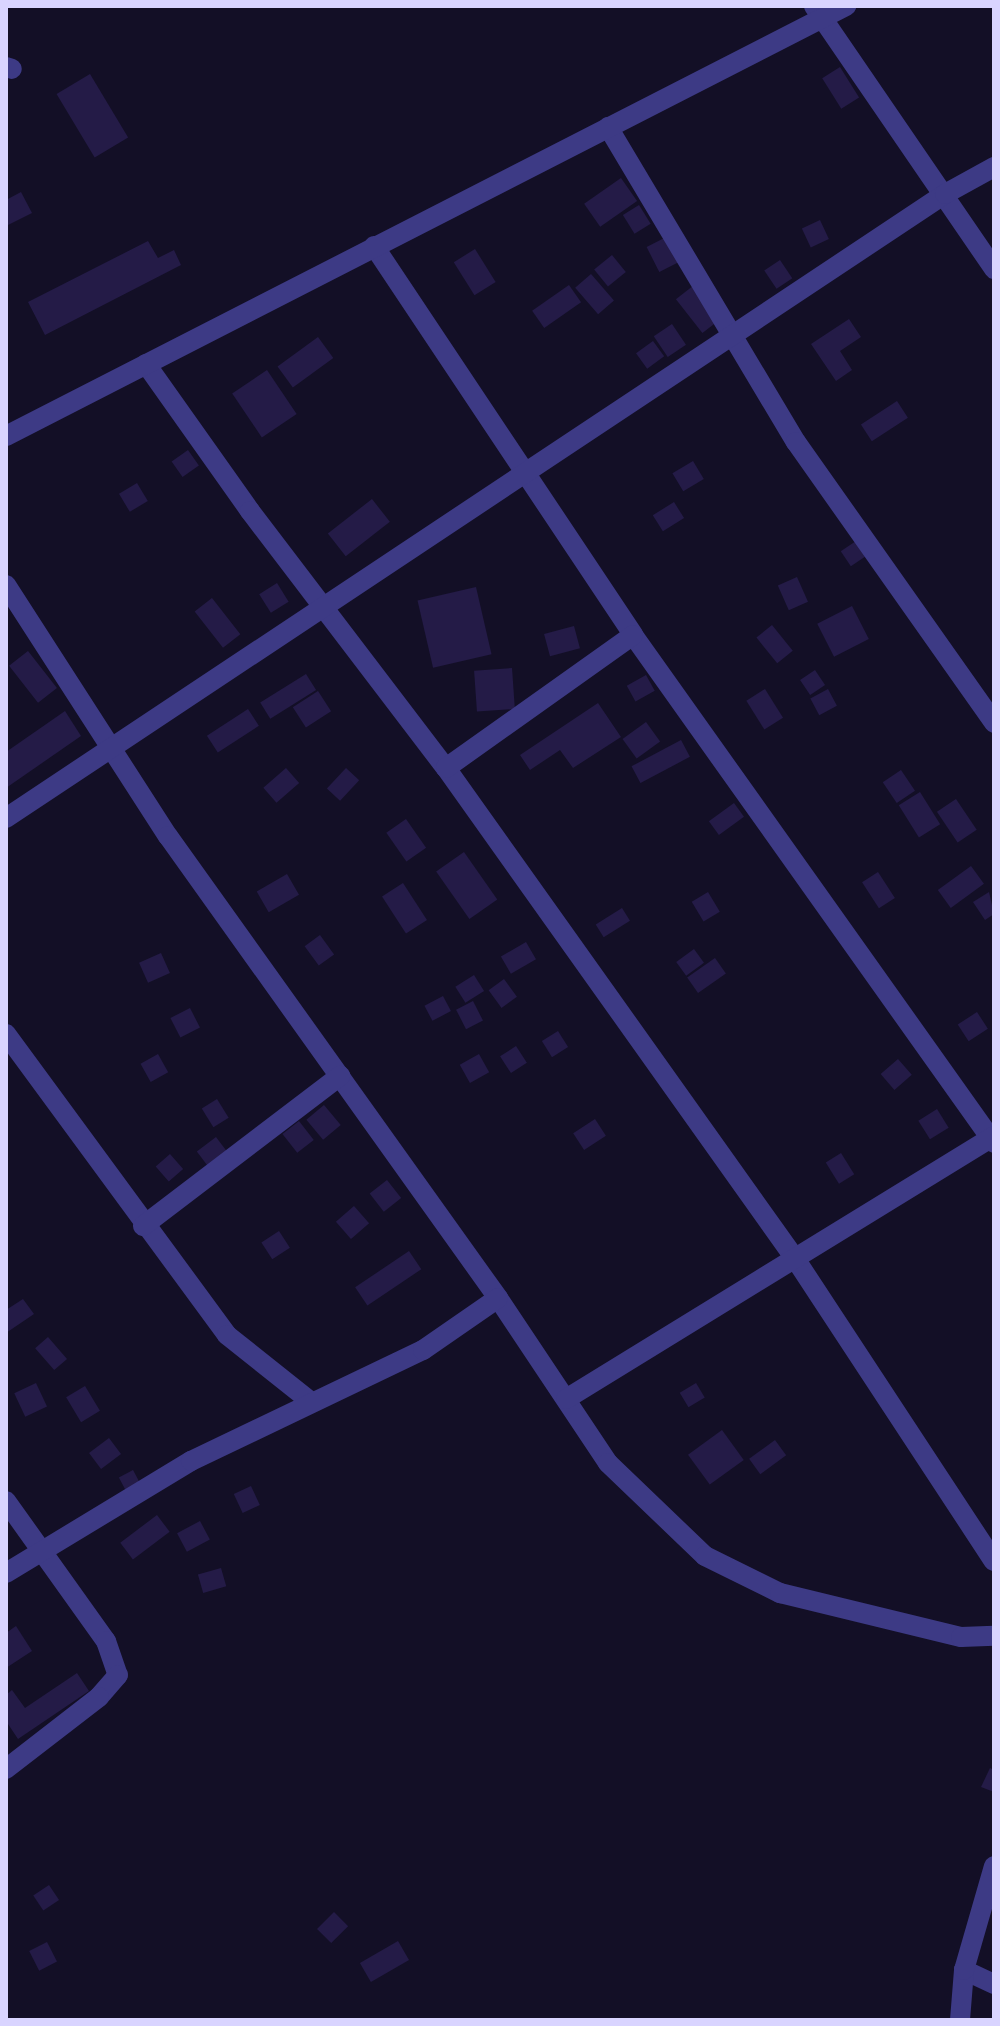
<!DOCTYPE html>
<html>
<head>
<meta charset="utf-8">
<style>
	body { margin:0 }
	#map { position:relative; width:1000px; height:2026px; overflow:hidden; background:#130f26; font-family:"Exo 2",sans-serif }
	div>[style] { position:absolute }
	.building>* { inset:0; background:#241b47; transform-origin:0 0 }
	.minor>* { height:20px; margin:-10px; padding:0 10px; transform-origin:10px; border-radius:10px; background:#3d3a85 }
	span { translate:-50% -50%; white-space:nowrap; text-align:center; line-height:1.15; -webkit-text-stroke:7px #130f26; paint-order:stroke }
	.frame { position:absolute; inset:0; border:8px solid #d9d4ff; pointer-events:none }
</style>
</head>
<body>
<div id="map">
	<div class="building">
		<i style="left:840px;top:67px;width:36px;height:21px;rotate:58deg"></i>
		<i style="left:90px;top:74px;width:74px;height:39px;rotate:59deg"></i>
		<i style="left:621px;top:178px;width:28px;height:45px;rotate:55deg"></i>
		<i style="clip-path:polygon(21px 192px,32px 213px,6px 226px,6px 200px)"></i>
		<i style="left:639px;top:205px;width:22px;height:19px;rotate:58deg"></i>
		<i style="left:820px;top:220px;width:21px;height:20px;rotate:65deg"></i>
		<i style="left:676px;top:232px;width:28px;height:33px;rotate:63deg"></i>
		<i style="clip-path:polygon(148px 241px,158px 258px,174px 250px,181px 265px,45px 335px,28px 302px)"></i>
		<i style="left:475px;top:249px;width:39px;height:25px;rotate:58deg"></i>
		<i style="left:612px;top:255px;width:22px;height:23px;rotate:51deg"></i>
		<i style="left:780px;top:260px;width:22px;height:19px;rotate:56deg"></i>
		<i style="left:591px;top:274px;width:35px;height:21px;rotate:49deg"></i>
		<i style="left:698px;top:282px;width:43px;height:28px;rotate:52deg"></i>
		<i style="left:569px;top:285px;width:21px;height:45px;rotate:55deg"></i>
		<i style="clip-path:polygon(849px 319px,861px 337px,840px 351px,852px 370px,836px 381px,811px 344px)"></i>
		<i style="left:672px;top:324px;width:25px;height:22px;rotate:56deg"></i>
		<i style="left:318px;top:337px;width:26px;height:50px;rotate:54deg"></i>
		<i style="left:653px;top:341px;width:19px;height:21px;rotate:54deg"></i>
		<i style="left:267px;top:370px;width:53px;height:42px;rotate:56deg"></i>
		<i style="left:897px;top:401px;width:20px;height:43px;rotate:57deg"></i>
		<i style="left:188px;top:450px;width:19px;height:20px;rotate:55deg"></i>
		<i style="left:693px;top:461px;width:21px;height:24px;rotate:59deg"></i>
		<i style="left:137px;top:483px;width:21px;height:21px;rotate:59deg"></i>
		<i style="left:372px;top:499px;width:29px;height:56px;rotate:52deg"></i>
		<i style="left:674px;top:502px;width:19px;height:25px;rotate:58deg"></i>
		<i style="left:859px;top:539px;width:18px;height:22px;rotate:56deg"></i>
		<i style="left:797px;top:577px;width:27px;height:21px;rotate:66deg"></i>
		<i style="left:277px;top:583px;width:22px;height:21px;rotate:58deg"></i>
		<i style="left:476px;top:587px;width:69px;height:60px;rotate:77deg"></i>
		<i style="left:212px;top:598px;width:46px;height:22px;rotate:52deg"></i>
		<i style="left:852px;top:606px;width:37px;height:39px;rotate:63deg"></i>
		<i style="left:772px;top:625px;width:33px;height:20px;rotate:51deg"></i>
		<i style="left:574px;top:626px;width:23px;height:31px;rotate:75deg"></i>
		<i style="left:28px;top:651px;width:47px;height:24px;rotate:52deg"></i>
		<i style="left:512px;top:668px;width:41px;height:38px;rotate:86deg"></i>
		<i style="left:815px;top:670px;width:18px;height:18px;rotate:56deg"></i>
		<i style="left:306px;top:674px;width:19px;height:54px;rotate:58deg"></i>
		<i style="left:646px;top:675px;width:18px;height:22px;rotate:61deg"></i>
		<i style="left:765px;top:689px;width:34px;height:22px;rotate:58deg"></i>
		<i style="left:828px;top:689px;width:19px;height:20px;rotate:62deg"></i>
		<i style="left:318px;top:691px;width:24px;height:30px;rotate:57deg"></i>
		<i style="clip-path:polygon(598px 703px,621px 737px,573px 768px,560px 750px,530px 770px,520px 755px)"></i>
		<i style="left:248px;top:709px;width:20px;height:49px;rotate:57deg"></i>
		<i style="clip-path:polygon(65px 711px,81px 736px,6px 788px,6px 752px)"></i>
		<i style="left:646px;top:722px;width:24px;height:29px;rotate:54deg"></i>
		<i style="left:681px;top:740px;width:19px;height:56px;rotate:62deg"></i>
		<i style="left:286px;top:768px;width:20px;height:30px;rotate:49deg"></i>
		<i style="left:346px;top:768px;width:18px;height:28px;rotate:43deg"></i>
		<i style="left:901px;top:770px;width:25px;height:22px;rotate:56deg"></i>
		<i style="left:920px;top:792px;width:38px;height:25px;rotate:58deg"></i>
		<i style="left:956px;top:799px;width:37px;height:23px;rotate:56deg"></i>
		<i style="left:734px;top:803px;width:17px;height:31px;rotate:54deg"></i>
		<i style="left:406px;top:819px;width:35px;height:24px;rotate:55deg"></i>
		<i style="left:464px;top:852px;width:58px;height:34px;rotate:55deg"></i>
		<i style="left:971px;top:866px;width:22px;height:41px;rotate:54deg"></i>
		<i style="left:878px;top:872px;width:31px;height:19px;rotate:57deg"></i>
		<i style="left:287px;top:874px;width:24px;height:35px;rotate:60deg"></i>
		<i style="left:403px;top:883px;width:44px;height:25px;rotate:57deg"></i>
		<i style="left:708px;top:892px;width:23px;height:19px;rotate:59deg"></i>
		<i style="clip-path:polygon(989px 892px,994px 914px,985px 920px,973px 902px)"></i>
		<i style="left:622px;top:908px;width:15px;height:31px;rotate:58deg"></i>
		<i style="left:320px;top:935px;width:24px;height:19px;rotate:54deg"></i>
		<i style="left:526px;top:942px;width:20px;height:29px;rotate:60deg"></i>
		<i style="left:694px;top:949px;width:17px;height:22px;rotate:54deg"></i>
		<i style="left:161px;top:953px;width:22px;height:24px;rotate:66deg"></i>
		<i style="left:715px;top:958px;width:19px;height:34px;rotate:55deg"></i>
		<i style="left:474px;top:975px;width:19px;height:22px;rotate:58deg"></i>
		<i style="left:504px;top:979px;width:22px;height:19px;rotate:54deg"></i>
		<i style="left:443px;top:996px;width:17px;height:21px;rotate:62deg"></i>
		<i style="left:473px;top:1001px;width:22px;height:19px;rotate:63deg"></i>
		<i style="left:190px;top:1008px;width:22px;height:22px;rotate:63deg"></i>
		<i style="left:977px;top:1012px;width:20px;height:23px;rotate:57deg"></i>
		<i style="left:558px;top:1031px;width:19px;height:19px;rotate:58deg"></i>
		<i style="left:516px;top:1046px;width:20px;height:19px;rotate:57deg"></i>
		<i style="left:158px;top:1054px;width:21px;height:20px;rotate:61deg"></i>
		<i style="left:479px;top:1054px;width:21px;height:22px;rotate:61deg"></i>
		<i style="left:898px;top:1059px;width:21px;height:23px;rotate:49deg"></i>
		<i style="left:217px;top:1099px;width:22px;height:18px;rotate:58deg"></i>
		<i style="left:324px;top:1105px;width:26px;height:23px;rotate:50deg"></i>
		<i style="left:937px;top:1109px;width:22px;height:22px;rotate:58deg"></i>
		<i style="left:595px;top:1119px;width:20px;height:26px;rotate:57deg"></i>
		<i style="left:299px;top:1121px;width:24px;height:21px;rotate:52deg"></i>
		<i style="left:216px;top:1137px;width:21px;height:24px;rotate:53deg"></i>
		<i style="left:841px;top:1153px;width:25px;height:18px;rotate:58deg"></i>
		<i style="left:170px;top:1154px;width:20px;height:19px;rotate:49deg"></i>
		<i style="left:387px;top:1180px;width:23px;height:22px;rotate:52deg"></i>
		<i style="left:354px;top:1206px;width:23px;height:24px;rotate:49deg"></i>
		<i style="left:279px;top:1231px;width:20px;height:21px;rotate:57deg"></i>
		<i style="left:409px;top:1251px;width:22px;height:65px;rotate:56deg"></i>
		<i style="clip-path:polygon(23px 1299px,34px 1314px,6px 1333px,6px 1310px)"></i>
		<i style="left:48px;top:1337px;width:29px;height:17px;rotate:49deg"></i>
		<i style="left:36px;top:1383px;width:26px;height:24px;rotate:65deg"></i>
		<i style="left:696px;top:1383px;width:17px;height:19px;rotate:59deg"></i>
		<i style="left:85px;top:1386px;width:29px;height:22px;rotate:59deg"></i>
		<i style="left:722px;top:1430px;width:37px;height:42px;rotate:54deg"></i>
		<i style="left:109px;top:1438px;width:20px;height:25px;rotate:53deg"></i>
		<i style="left:775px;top:1440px;width:19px;height:32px;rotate:54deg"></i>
		<i style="left:133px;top:1470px;width:32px;height:16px;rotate:62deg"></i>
		<i style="left:251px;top:1486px;width:21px;height:19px;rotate:65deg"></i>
		<i style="left:157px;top:1515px;width:21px;height:46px;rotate:53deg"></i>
		<i style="left:200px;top:1521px;width:21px;height:26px;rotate:62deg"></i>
		<i style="left:221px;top:1568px;width:19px;height:24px;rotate:74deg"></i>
		<i style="clip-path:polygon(16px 1626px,32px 1651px,6px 1668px,6px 1633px)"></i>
		<i style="clip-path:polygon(77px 1673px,89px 1691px,18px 1739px,6px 1721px,6px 1695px,12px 1690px,25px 1708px)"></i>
		<i style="clip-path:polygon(990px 1768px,994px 1770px,994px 1792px,981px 1787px)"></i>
		<i style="left:49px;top:1885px;width:18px;height:19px;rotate:56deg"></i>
		<i style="left:334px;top:1912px;width:20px;height:24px;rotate:45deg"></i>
		<i style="left:398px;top:1941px;width:22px;height:44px;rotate:60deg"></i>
		<i style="left:47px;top:1942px;width:22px;height:20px;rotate:63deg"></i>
	</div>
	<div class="minor">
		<i style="left:814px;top:6px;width:319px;rotate:55.6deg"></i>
		<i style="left:6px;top:67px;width:6px;rotate:18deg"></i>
		<i style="left:608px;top:127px;width:367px;rotate:59.2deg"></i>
		<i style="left:796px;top:442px;width:344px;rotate:54.8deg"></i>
		<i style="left:374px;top:246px;width:467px;rotate:56.3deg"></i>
		<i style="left:633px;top:635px;width:623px;rotate:54.6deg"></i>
		<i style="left:146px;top:364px;width:180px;rotate:54.7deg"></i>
		<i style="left:250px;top:511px;width:323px;rotate:52.7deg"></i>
		<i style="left:446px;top:768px;width:604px;rotate:54.57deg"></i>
		<i style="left:796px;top:1260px;width:360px;rotate:56.7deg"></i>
		<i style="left:6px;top:436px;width:944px;rotate:-27.11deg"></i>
		<i style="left:6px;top:585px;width:299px;rotate:57.2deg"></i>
		<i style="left:168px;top:836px;width:568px;rotate:54.46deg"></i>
		<i style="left:498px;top:1298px;width:198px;rotate:56.3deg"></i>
		<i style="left:608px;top:1463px;width:134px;rotate:43.8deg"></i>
		<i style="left:705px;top:1556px;width:84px;rotate:26.3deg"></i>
		<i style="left:780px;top:1593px;width:186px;rotate:13.7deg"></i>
		<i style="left:961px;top:1637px;width:33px;rotate:-2deg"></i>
		<i style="left:446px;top:768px;width:229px;rotate:-35.4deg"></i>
		<i style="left:6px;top:818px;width:1127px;rotate:-33.61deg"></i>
		<i style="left:945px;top:194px;width:56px;rotate:-28.9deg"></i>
		<i style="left:6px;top:1034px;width:373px;rotate:53.7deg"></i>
		<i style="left:227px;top:1335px;width:106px;rotate:38.5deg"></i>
		<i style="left:143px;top:1226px;width:248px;rotate:-37.3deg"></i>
		<i style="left:566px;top:1399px;width:502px;rotate:-31.57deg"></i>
		<i style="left:6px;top:1501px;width:172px;rotate:54.5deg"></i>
		<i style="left:106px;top:1641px;width:36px;rotate:71deg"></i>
		<i style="left:118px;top:1675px;width:29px;rotate:131deg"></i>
		<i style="left:99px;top:1697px;width:118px;rotate:142.3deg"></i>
		<i style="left:6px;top:1573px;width:216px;rotate:-31.2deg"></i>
		<i style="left:191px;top:1461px;width:257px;rotate:-25.6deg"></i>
		<i style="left:423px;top:1350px;width:91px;rotate:-34.7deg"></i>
		<i style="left:964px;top:1970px;width:33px;rotate:25deg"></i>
		<i style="left:960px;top:2020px;width:50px;rotate:-85.4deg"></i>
		<i style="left:964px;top:1970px;width:108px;rotate:-73.9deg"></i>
	</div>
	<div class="frame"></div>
</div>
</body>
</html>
